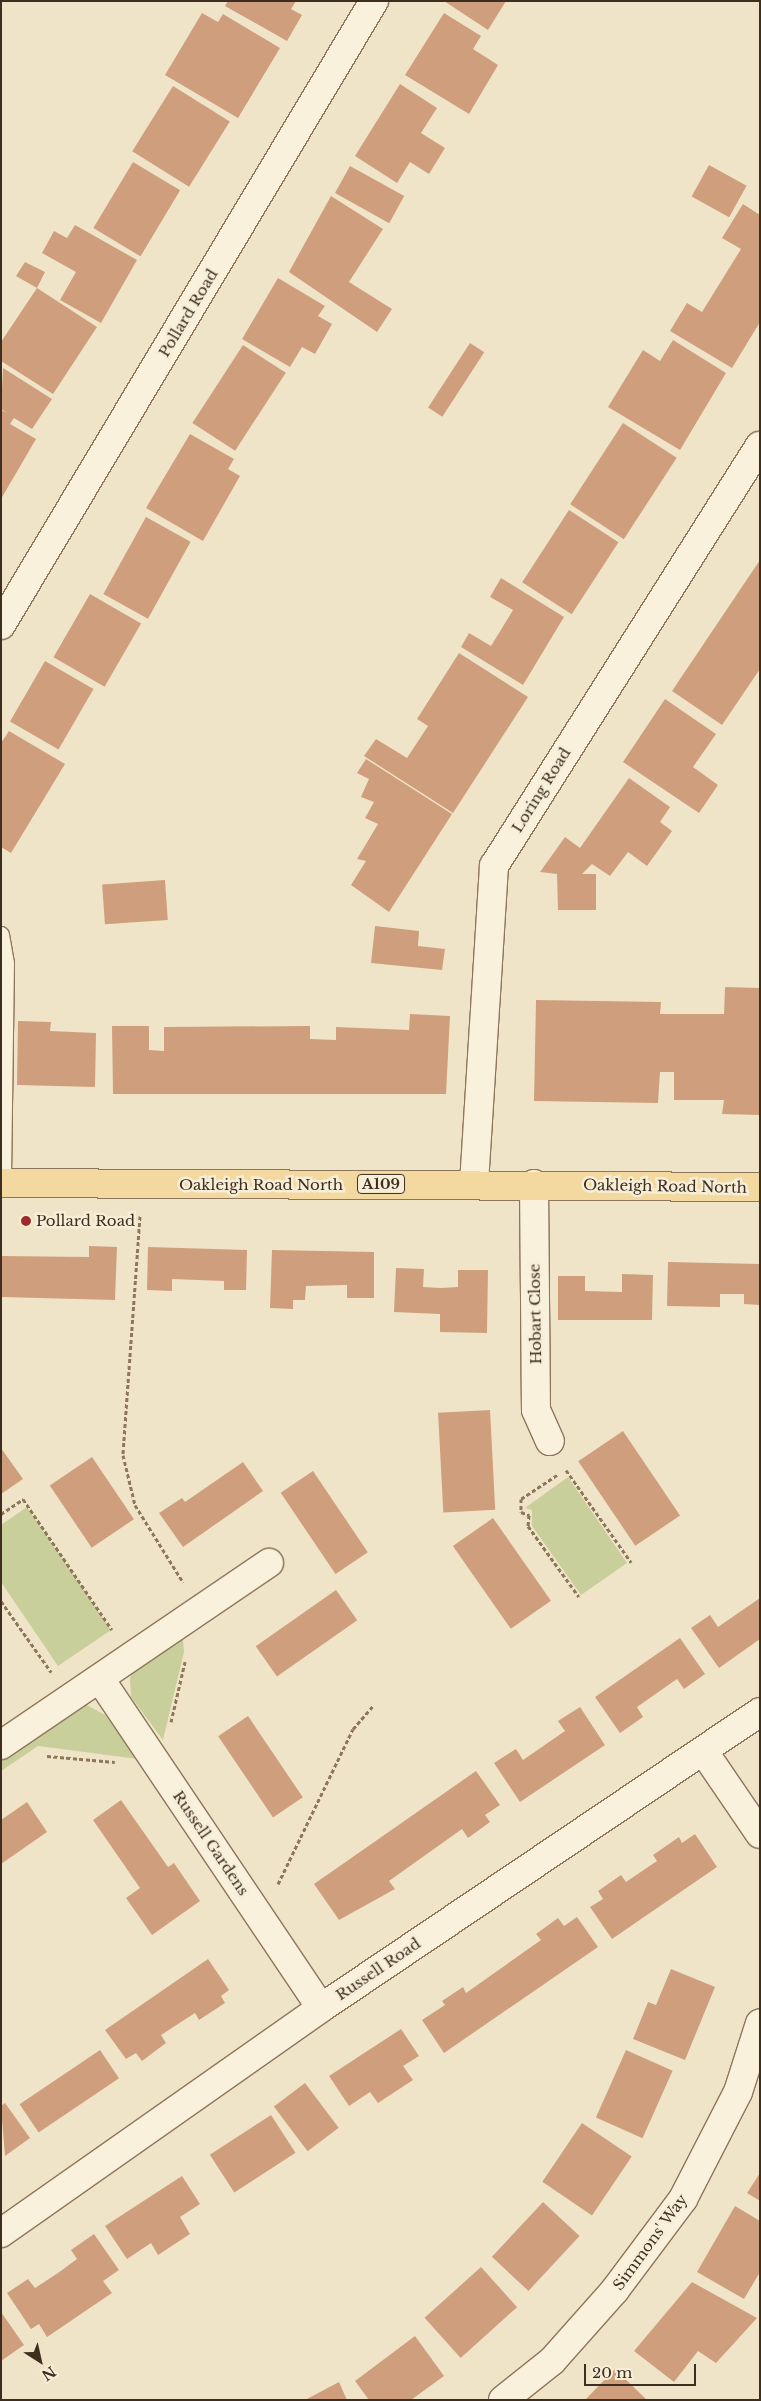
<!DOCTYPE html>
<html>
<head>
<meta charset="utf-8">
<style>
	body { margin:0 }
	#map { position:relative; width:761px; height:2401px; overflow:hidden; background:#f0e4c8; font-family:"Libre Baskerville",serif }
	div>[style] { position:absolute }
	.green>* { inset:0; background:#c9cf9b }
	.building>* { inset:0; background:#cf9f7d; transform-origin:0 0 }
	.path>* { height:3px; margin-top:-1.5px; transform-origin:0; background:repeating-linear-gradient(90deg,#8d765c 0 4px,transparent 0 6.5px) }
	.roads { filter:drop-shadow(1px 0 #8d765c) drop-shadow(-1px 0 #8d765c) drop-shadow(0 1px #8d765c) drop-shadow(0 -1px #8d765c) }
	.lane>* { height:16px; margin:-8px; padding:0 8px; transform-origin:8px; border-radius:8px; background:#faf1dc }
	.street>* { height:28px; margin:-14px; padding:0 14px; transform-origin:14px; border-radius:14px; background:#faf1dc }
	.primary>* { height:28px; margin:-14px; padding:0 14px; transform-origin:14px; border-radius:14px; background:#f3d9a0 }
	.dots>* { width:14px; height:14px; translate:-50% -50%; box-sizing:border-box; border:2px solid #f7eed8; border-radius:50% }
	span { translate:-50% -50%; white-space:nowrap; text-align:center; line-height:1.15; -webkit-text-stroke:5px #f7eed8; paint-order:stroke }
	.shield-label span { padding:1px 4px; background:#f7eed8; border:1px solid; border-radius:4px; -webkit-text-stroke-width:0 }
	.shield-label { font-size:14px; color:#3d2e20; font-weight:700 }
	.street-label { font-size:15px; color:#3d2e20 }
	.poi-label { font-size:15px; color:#3d2e20 }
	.left { translate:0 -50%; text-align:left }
	.frame { position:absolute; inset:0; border:2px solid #3d2e20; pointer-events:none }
	.north { position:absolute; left:15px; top:2336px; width:50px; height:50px; -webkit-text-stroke:4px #f7eed8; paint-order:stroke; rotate:145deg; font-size:14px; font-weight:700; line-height:20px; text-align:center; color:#3d2e20 }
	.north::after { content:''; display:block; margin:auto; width:18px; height:22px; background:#3d2e20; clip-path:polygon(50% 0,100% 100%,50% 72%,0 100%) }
	.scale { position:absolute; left:584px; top:2364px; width:112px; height:22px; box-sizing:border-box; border:2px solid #3d2e20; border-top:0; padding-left:6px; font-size:15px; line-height:18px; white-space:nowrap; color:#3d2e20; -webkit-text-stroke:4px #f7eed8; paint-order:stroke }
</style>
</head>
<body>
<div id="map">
	<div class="green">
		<i style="clip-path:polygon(568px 1477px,627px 1563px,581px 1595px,532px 1526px,532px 1510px,525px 1508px)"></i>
		<i style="clip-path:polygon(27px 1507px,111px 1630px,58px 1666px,1px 1582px,1px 1525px)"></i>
		<i style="clip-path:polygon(182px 1628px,184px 1652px,163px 1740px,131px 1697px,130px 1678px,136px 1661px)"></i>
		<i style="clip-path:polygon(87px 1705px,105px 1715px,138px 1759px,38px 1746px,1px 1771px,1px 1750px,68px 1706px)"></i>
	</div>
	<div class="building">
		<i style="clip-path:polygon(228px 1px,296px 1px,291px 9px,302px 15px,287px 41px,225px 6px)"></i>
		<i style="clip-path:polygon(444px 1px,506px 1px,488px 30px)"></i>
		<i style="clip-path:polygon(202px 13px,218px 22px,223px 14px,280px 48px,238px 118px,165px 75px)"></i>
		<i style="clip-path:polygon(444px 13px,481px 36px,473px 49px,498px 65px,469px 114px,405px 75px)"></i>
		<i style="clip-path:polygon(400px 84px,437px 108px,421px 133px,445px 148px,429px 174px,410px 162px,397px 183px,355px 156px)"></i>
		<i style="left:173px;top:86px;width:67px;height:77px;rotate:32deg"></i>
		<i style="left:133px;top:162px;width:55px;height:77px;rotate:31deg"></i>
		<i style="left:709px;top:165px;width:43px;height:36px;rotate:29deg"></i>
		<i style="left:350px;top:166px;width:62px;height:31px;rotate:29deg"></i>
		<i style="clip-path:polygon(331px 196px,383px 229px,349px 282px,392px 309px,377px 332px,289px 272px)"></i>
		<i style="clip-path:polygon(743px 204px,760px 215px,760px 322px,732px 368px,670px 331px,687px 303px,702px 312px,741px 249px,722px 238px)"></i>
		<i style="clip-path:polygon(75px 225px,137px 260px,101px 323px,60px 300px,76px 272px,42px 253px,54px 231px,67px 238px)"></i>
		<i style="clip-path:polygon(25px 262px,45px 272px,37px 288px,16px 276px)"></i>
		<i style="clip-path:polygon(278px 278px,325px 306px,318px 316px,332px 324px,315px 354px,302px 347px,290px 367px,242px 339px)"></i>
		<i style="clip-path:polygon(37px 288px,97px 327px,53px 394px,1px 361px,1px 342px)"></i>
		<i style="clip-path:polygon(673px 340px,726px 373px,680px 450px,608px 407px,643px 350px,660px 361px)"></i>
		<i style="left:470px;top:343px;width:17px;height:77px;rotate:33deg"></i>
		<i style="left:243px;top:345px;width:51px;height:93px;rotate:33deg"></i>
		<i style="clip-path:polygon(3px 368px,52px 399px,32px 429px,14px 418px,10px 424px,36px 439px,1px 499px,1px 410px,7px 413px,1px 409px)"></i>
		<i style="left:623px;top:423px;width:64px;height:97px;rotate:33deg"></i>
		<i style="clip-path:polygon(190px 434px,234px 459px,228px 469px,240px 476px,203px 541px,146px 508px)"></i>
		<i style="left:569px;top:510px;width:59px;height:86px;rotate:33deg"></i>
		<i style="left:146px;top:517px;width:51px;height:88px;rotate:29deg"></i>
		<i style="clip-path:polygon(760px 560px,760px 669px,722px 725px,672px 691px)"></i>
		<i style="clip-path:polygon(501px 578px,564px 617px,523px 685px,461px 647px,469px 633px,491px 646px,513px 610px,490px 597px)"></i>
		<i style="left:90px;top:594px;width:59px;height:73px;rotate:30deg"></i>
		<i style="clip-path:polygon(459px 653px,528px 697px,453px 813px,364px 756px,376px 739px,407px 758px,428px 726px,417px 719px)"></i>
		<i style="left:45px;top:661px;width:56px;height:70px;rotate:30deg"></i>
		<i style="clip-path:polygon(665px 699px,716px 734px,693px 767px,718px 785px,699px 813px,623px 762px)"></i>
		<i style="clip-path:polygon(9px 731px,65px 764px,11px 853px,1px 847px,1px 743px)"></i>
		<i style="clip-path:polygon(366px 759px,452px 814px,389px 912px,351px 885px,366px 861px,357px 859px,378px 824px,365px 818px,374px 802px,361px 797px,369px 779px,357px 773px)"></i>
		<i style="clip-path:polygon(629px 778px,670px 807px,660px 822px,672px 831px,647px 866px,628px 852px,610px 876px,592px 864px,582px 874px,596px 874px,596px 910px,558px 910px,557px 874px,540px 872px,565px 837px,580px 848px)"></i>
		<i style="left:165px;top:880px;width:40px;height:63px;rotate:86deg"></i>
		<i style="clip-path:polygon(375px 926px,419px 931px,418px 946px,445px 949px,442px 970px,371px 963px)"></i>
		<i style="clip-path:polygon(725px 987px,760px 988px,760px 1115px,722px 1114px,724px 1100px,674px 1100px,674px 1072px,660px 1072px,658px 1103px,534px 1101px,536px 1000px,661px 1002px,660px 1014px,724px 1014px)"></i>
		<i style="clip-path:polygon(410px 1014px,450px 1016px,446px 1094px,113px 1094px,112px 1026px,149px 1026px,149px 1050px,164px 1051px,164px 1027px,310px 1026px,310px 1039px,336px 1040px,336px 1027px,409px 1030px)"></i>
		<i style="clip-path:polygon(18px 1021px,51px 1022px,50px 1031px,96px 1033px,95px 1087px,17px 1085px)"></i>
		<i style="clip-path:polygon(89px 1246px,117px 1247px,115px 1300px,1px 1297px,1px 1256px,89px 1257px)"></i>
		<i style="clip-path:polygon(148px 1247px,247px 1250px,246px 1290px,224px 1290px,224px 1281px,172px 1279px,172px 1291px,147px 1290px)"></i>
		<i style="clip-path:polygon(272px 1250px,374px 1252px,374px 1298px,347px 1298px,347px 1285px,306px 1286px,305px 1300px,293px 1300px,293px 1309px,270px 1308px)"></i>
		<i style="clip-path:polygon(668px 1262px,760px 1264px,760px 1305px,744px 1304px,744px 1294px,720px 1294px,720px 1307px,667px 1306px)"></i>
		<i style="clip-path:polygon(396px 1268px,424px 1269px,423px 1287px,441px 1288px,458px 1287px,458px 1270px,488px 1270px,487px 1333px,440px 1332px,440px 1314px,394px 1312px)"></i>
		<i style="clip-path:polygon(622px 1274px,653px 1275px,652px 1320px,558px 1320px,558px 1276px,585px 1276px,585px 1291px,622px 1292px)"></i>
		<i style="left:490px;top:1410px;width:100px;height:52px;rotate:87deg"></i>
		<i style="left:623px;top:1431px;width:102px;height:54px;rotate:56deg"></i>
		<i style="clip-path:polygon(1px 1448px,23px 1479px,1px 1494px)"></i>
		<i style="left:92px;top:1457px;width:75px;height:51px;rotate:56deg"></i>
		<i style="clip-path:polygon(243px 1462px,263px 1491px,183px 1547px,159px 1513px,182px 1498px,185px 1502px)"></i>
		<i style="left:313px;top:1471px;width:98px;height:39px;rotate:56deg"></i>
		<i style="left:493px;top:1518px;width:101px;height:49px;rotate:55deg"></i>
		<i style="left:336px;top:1590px;width:37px;height:98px;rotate:55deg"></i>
		<i style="clip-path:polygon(760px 1598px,760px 1639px,719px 1668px,691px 1628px,710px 1615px,718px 1627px)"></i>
		<i style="clip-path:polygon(680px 1638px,705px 1674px,684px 1689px,677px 1679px,637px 1707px,643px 1717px,620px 1733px,595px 1697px)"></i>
		<i style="clip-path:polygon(580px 1707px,605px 1745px,520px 1802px,494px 1763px,516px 1749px,523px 1760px,565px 1731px,558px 1721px)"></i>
		<i style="left:248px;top:1716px;width:98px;height:36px;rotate:56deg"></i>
		<i style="clip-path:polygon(476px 1771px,500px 1805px,485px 1815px,490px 1822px,468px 1838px,462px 1829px,389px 1881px,395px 1889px,339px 1920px,314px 1884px)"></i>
		<i style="clip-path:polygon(121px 1800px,168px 1867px,174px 1863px,200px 1901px,152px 1935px,126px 1898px,140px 1888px,93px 1820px)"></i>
		<i style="clip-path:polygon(27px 1802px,47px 1832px,1px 1864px,1px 1820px)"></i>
		<i style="clip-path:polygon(695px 1834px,717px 1867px,612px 1939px,590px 1907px,603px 1899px,598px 1891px,621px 1875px,626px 1882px,657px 1861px,653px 1855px,679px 1837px,682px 1843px)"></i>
		<i style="clip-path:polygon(577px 1917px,598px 1947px,444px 2053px,422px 2020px,445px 2005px,442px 2001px,463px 1987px,466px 1993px,541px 1940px,536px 1934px,558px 1918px,564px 1926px)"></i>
		<i style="clip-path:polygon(208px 1959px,229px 1990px,221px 1996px,225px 2003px,199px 2020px,195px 2013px,161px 2035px,166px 2043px,142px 2061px,136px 2053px,126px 2059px,105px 2030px)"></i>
		<i style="clip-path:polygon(671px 1969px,715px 1987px,685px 2060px,633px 2039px,648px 2002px,656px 2005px)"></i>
		<i style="clip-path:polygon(401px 2029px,419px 2056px,403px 2066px,413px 2080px,378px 2103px,370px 2092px,349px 2106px,329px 2076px)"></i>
		<i style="left:100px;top:2050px;width:34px;height:97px;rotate:56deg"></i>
		<i style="left:626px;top:2050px;width:51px;height:74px;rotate:24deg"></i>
		<i style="left:305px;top:2083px;width:56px;height:39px;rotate:53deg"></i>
		<i style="clip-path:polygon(5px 2103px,30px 2138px,5px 2156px,1px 2106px)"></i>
		<i style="left:271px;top:2115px;width:45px;height:73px;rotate:57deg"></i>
		<i style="left:582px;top:2123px;width:60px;height:71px;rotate:34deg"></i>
		<i style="clip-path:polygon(760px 2173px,760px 2201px,747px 2193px)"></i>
		<i style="clip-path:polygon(182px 2176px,200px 2204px,180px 2217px,190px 2234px,158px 2255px,151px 2243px,127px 2259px,105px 2226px)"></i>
		<i style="left:543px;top:2202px;width:50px;height:75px;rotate:43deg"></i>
		<i style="clip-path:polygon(735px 2206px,760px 2221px,760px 2272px,744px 2299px,697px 2272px)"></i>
		<i style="clip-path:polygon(94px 2234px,119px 2270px,103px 2281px,112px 2293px,47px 2337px,39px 2324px,31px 2329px,7px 2293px,28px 2279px,35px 2288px,58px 2273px,77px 2259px,71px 2250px)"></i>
		<i style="left:481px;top:2267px;width:54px;height:76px;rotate:48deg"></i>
		<i style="clip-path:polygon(692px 2282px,757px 2318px,716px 2363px,698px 2351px,674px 2382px,634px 2351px)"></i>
		<i style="clip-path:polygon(1px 2312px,24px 2345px,1px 2361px)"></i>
		<i style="clip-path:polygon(415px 2336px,444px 2376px,411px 2400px,369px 2400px,355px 2381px)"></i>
		<i style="clip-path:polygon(615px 2369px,647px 2400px,585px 2400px)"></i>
		<i style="clip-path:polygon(339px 2382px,347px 2400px,305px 2400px)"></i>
	</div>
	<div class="path">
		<i style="left:140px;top:1216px;width:240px;rotate:94.1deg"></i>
		<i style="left:123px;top:1455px;width:51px;rotate:76.5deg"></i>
		<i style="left:135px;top:1505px;width:91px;rotate:58.1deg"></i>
		<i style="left:566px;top:1470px;width:113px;rotate:54.8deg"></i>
		<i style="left:557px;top:1475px;width:43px;rotate:146.3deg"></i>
		<i style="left:521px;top:1499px;width:13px;rotate:90deg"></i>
		<i style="left:521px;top:1512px;width:9px;rotate:21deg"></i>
		<i style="left:529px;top:1515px;width:11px;rotate:95deg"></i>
		<i style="left:528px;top:1526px;width:87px;rotate:54.3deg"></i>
		<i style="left:1px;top:1514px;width:27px;rotate:-34deg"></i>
		<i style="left:23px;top:1499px;width:158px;rotate:55.8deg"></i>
		<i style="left:1px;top:1601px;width:87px;rotate:54.8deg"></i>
		<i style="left:171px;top:1722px;width:62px;rotate:-76.9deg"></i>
		<i style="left:47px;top:1756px;width:68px;rotate:5deg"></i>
		<i style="left:278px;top:1884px;width:172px;rotate:-64.2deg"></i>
		<i style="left:353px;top:1729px;width:32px;rotate:-49deg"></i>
	</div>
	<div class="roads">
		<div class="lane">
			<i style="left:1px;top:935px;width:28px;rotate:80deg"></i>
			<i style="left:6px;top:963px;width:220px;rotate:90.8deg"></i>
		</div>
		<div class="street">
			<i style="left:1px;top:625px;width:727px;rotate:-59.13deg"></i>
			<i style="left:474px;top:1184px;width:319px;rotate:-86.4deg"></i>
			<i style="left:494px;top:866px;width:497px;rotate:-57.7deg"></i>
			<i style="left:534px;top:1184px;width:226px;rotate:89.5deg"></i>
			<i style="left:536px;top:1410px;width:34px;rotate:66deg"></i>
			<i style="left:100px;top:1679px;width:396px;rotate:56.1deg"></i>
			<i style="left:1px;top:1745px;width:324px;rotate:-34.2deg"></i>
			<i style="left:704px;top:1752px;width:99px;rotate:55.7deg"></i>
			<i style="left:1px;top:2233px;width:391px;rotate:-35.1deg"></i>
			<i style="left:321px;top:2008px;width:529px;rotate:-33.99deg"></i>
			<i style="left:503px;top:2400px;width:63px;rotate:-38.5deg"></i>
			<i style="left:552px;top:2361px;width:95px;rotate:-48.4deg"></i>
			<i style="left:615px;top:2290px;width:114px;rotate:-53.2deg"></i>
			<i style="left:683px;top:2199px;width:120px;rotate:-62.8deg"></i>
			<i style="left:738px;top:2092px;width:72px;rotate:-72.3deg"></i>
		</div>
		<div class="primary">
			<i style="left:1px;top:1183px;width:759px;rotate:0.3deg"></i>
		</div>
	</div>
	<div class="dots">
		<i style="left:26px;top:1221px;background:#9e2a2b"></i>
	</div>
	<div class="shield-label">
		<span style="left:381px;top:1184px">A109</span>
	</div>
	<div class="street-label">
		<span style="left:188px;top:313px;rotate:-59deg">Pollard Road</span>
		<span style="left:541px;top:790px;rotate:-58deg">Loring Road</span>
		<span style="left:261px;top:1185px">Oakleigh Road North</span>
		<span style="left:665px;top:1186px;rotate:1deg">Oakleigh Road North</span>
		<span style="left:535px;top:1314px;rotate:-91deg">Hobart Close</span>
		<span style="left:211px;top:1843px;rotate:56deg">Russell Gardens</span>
		<span style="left:378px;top:1969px;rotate:-34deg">Russell Road</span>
		<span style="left:650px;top:2242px;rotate:-54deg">Simmons' Way</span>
	</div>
	<div class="poi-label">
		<span class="left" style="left:36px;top:1221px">Pollard Road</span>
	</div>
	<div class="frame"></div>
	<div class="north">N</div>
	<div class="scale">20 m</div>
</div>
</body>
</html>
